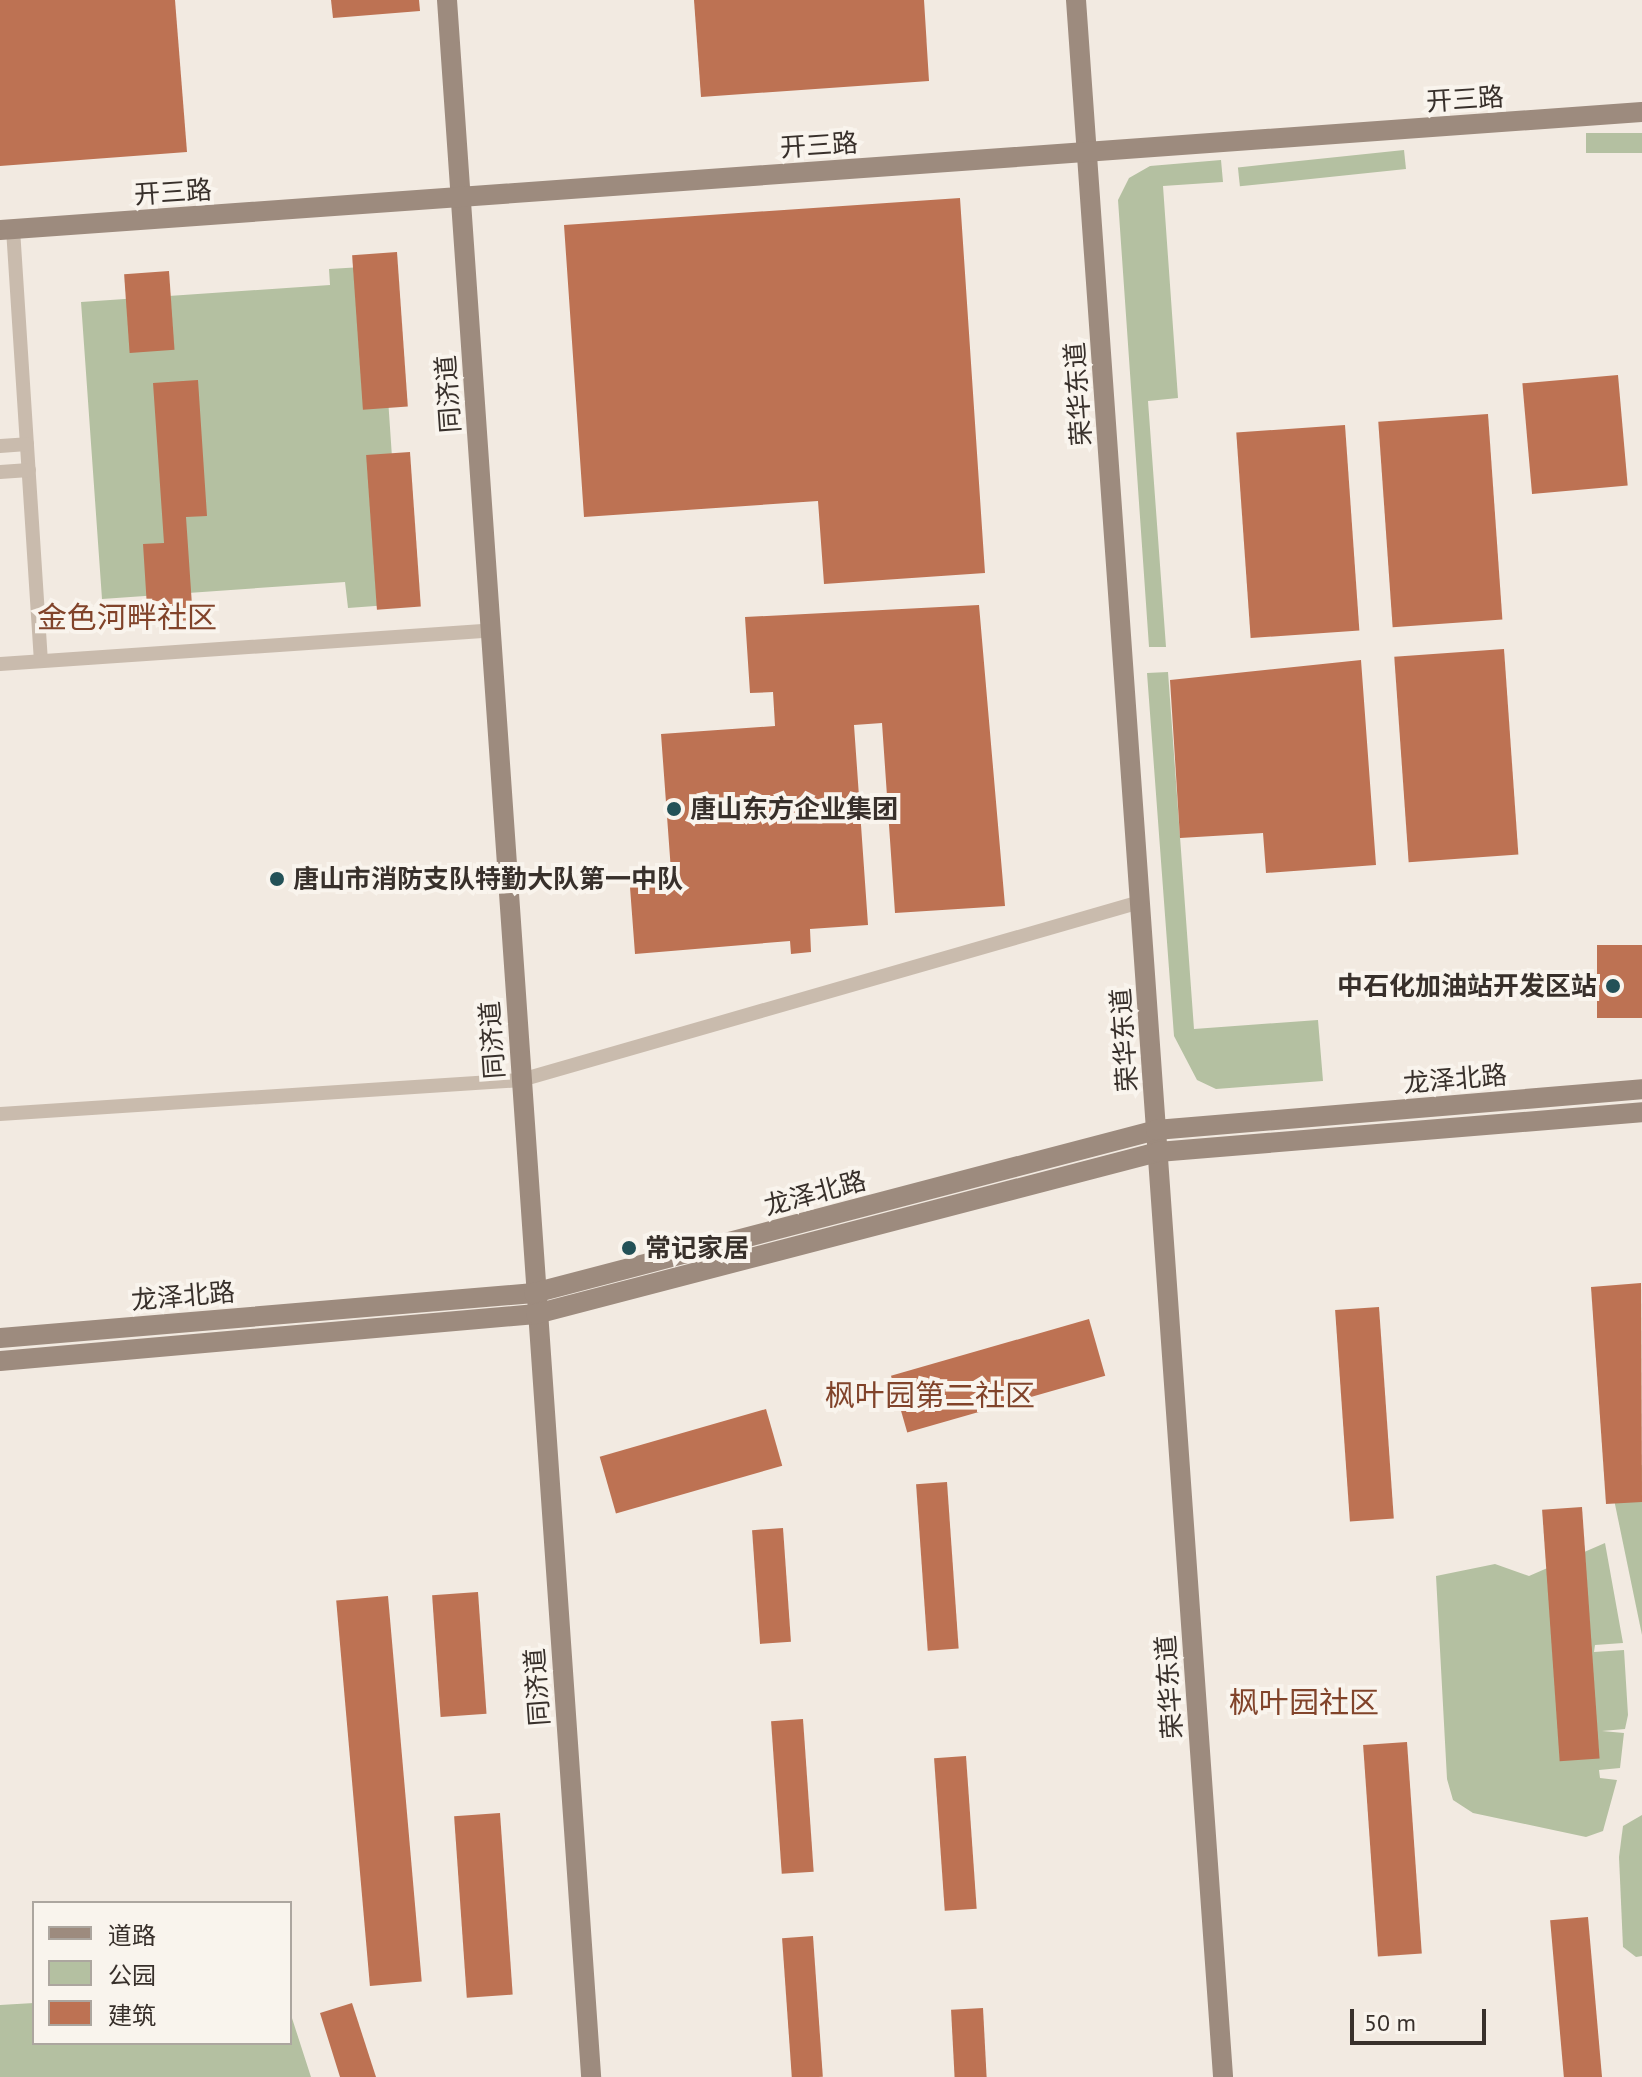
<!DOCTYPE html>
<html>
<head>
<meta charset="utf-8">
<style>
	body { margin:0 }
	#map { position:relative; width:1642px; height:2077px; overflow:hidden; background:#f2eae1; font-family:"PT Sans","Noto Sans SC",sans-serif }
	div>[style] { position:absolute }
	.green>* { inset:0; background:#b4c0a1; transform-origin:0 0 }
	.building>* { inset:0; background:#bd7253; transform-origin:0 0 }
	.street>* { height:14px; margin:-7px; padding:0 7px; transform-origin:7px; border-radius:7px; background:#c9bbad }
	.secondary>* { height:20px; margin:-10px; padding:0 10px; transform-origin:10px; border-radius:10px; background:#9d8b7e }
	.dots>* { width:22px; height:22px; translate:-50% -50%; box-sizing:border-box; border:4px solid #f9f4ed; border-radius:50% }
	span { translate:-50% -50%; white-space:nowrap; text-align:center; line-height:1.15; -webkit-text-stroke:8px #f9f4ed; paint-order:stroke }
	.street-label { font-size:26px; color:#38302b }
	.poi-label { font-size:26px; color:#38302b; font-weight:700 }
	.left { translate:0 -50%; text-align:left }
	.right { translate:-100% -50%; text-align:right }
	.quarter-label { font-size:30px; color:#81432a }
	.legend { position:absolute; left:32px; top:1901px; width:260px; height:144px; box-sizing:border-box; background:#f9f4ed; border:2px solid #aca69f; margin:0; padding:10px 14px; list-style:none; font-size:24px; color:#38302b }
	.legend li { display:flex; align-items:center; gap:16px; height:40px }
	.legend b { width:40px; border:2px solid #aca69f }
	.scale { position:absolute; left:1350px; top:2009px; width:136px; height:36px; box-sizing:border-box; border:4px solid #38302b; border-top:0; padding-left:10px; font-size:24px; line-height:28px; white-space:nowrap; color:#38302b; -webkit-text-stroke:6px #f9f4ed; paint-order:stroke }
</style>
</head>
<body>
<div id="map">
	<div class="green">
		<i style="left:1642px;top:133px;width:20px;height:56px;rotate:90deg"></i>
		<i style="left:1404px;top:150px;width:19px;height:167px;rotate:84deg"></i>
		<i style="clip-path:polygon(1221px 160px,1223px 182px,1163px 186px,1178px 398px,1148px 401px,1166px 647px,1149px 647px,1118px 200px,1129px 178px,1150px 166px)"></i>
		<i style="clip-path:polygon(379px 266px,402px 604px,348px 608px,345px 582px,102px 599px,81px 302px,330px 285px,329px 269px)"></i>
		<i style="clip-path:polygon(1168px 672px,1194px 1029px,1318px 1020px,1323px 1081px,1216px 1089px,1197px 1080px,1174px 1036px,1147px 673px)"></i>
		<i style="clip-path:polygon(1642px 1465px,1642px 1635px,1610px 1480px,1617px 1468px)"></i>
		<i style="clip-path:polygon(1605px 1543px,1623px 1643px,1595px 1645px,1594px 1652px,1624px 1650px,1628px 1715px,1625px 1729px,1602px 1731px,1624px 1733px,1620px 1768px,1599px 1770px,1600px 1778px,1617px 1780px,1603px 1831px,1586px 1837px,1473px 1813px,1453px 1800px,1447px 1779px,1436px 1576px,1495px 1564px,1529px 1576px)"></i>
		<i style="clip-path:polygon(1642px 1815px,1642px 1956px,1636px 1957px,1623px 1947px,1619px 1857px,1623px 1826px)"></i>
		<i style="clip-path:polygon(34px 2003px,34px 2043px,290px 2043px,290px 2012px,311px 2077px,0 2077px,0 2005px)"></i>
	</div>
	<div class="building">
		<i style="clip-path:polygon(0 0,175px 0,187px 152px,0 166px)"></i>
		<i style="clip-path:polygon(331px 0,419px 0,420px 11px,333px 18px)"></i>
		<i style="clip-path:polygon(694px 0,924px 0,929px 81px,701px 97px)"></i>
		<i style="clip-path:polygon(960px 198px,985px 573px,824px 584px,818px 501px,584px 517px,564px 225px)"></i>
		<i style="left:397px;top:252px;width:155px;height:45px;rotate:86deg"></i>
		<i style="left:169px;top:271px;width:79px;height:45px;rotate:86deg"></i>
		<i style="left:1618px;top:375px;width:111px;height:96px;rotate:85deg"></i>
		<i style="clip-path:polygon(198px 380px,207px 516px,186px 517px,193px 620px,148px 623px,143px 544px,164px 543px,153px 383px)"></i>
		<i style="left:1488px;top:414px;width:206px;height:110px;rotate:86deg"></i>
		<i style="left:1345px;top:425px;width:206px;height:109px;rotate:86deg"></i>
		<i style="left:410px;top:452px;width:155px;height:44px;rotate:86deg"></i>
		<i style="clip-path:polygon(979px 605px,1005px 906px,895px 913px,882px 723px,854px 725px,868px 925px,810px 929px,811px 952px,791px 954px,790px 941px,635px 954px,629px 874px,671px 871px,661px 734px,775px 726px,773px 692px,750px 693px,745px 617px)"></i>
		<i style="left:1504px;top:649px;width:206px;height:110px;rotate:86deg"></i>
		<i style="clip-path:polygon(1361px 660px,1376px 865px,1266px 873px,1263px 833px,1180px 838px,1170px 680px)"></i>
		<i style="left:1642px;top:945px;width:73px;height:45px;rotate:90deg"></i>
		<i style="clip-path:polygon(1641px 1283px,1642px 1502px,1606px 1504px,1591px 1287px)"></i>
		<i style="left:1379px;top:1307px;width:212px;height:44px;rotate:86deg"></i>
		<i style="left:1089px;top:1319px;width:59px;height:206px;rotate:74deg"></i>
		<i style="left:766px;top:1409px;width:59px;height:173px;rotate:74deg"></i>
		<i style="left:947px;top:1482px;width:167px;height:31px;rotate:86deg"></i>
		<i style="left:1582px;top:1507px;width:252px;height:40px;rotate:86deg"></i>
		<i style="left:783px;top:1528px;width:114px;height:31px;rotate:86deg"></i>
		<i style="left:478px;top:1592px;width:122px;height:46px;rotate:86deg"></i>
		<i style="left:388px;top:1596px;width:387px;height:52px;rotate:85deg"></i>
		<i style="left:803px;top:1719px;width:153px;height:32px;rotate:86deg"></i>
		<i style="left:1407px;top:1742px;width:212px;height:44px;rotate:86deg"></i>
		<i style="left:966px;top:1756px;width:153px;height:32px;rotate:86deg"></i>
		<i style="left:500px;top:1813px;width:182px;height:46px;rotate:86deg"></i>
		<i style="left:1588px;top:1917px;width:161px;height:38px;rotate:85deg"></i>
		<i style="left:813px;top:1936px;width:141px;height:31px;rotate:86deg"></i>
		<i style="clip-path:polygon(352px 2003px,376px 2077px,340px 2077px,320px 2013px)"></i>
		<i style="left:983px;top:2008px;width:69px;height:32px;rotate:87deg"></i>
	</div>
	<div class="street">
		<i style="left:13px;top:229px;width:433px;rotate:86.3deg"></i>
		<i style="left:0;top:446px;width:27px;rotate:-4deg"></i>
		<i style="left:0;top:472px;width:29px;rotate:-4deg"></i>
		<i style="left:0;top:664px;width:491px;rotate:-3.9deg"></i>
		<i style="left:0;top:1114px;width:522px;rotate:-3.73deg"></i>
		<i style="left:521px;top:1080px;width:644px;rotate:-16.04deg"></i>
	</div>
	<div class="secondary">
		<i style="left:447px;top:0;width:2082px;rotate:86.03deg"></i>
		<i style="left:1076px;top:0;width:2082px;rotate:85.95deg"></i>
		<i style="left:0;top:230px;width:1646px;rotate:-4.11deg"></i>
		<i style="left:0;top:1338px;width:536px;rotate:-4.82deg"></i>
		<i style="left:534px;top:1293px;width:643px;rotate:-14.68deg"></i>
		<i style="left:1156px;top:1130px;width:488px;rotate:-4.8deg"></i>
		<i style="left:0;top:1361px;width:538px;rotate:-5.01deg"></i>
		<i style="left:536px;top:1314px;width:643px;rotate:-14.6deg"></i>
		<i style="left:1158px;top:1152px;width:486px;rotate:-4.7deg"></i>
	</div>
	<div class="dots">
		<i style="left:674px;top:809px;background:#235157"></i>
		<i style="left:277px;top:879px;background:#235157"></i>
		<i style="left:1613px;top:986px;background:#235157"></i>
		<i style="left:629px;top:1248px;background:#235157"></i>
	</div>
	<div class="street-label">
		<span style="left:1465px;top:99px;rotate:-4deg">开三路</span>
		<span style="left:819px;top:145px;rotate:-4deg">开三路</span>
		<span style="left:173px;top:192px;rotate:-4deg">开三路</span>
		<span style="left:448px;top:394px;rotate:-94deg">同济道</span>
		<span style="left:1078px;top:394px;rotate:-94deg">荣华东道</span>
		<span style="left:492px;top:1040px;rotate:-94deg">同济道</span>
		<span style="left:1124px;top:1040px;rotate:-94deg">荣华东道</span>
		<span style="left:1455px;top:1079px;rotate:-5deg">龙泽北路</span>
		<span style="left:815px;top:1193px;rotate:-15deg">龙泽北路</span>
		<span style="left:183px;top:1296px;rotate:-5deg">龙泽北路</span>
		<span style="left:537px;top:1687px;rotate:-94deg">同济道</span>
		<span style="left:1169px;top:1687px;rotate:-94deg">荣华东道</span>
	</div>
	<div class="poi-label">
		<span class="left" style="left:690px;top:809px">唐山东方企业集团</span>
		<span class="left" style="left:293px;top:879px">唐山市消防支队特勤大队第一中队</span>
		<span class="right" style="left:1597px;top:986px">中石化加油站开发区站</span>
		<span class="left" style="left:645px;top:1248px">常记家居</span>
	</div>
	<div class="quarter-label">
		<span style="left:127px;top:617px">金色河畔社区</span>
		<span style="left:930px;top:1395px">枫叶园第二社区</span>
		<span style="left:1304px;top:1702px">枫叶园社区</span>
	</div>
	<ul class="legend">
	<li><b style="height:10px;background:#9d8b7e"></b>道路</li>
	<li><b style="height:22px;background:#b4c0a1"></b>公园</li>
	<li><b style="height:22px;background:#bd7253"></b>建筑</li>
	</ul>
	<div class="scale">50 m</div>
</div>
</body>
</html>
